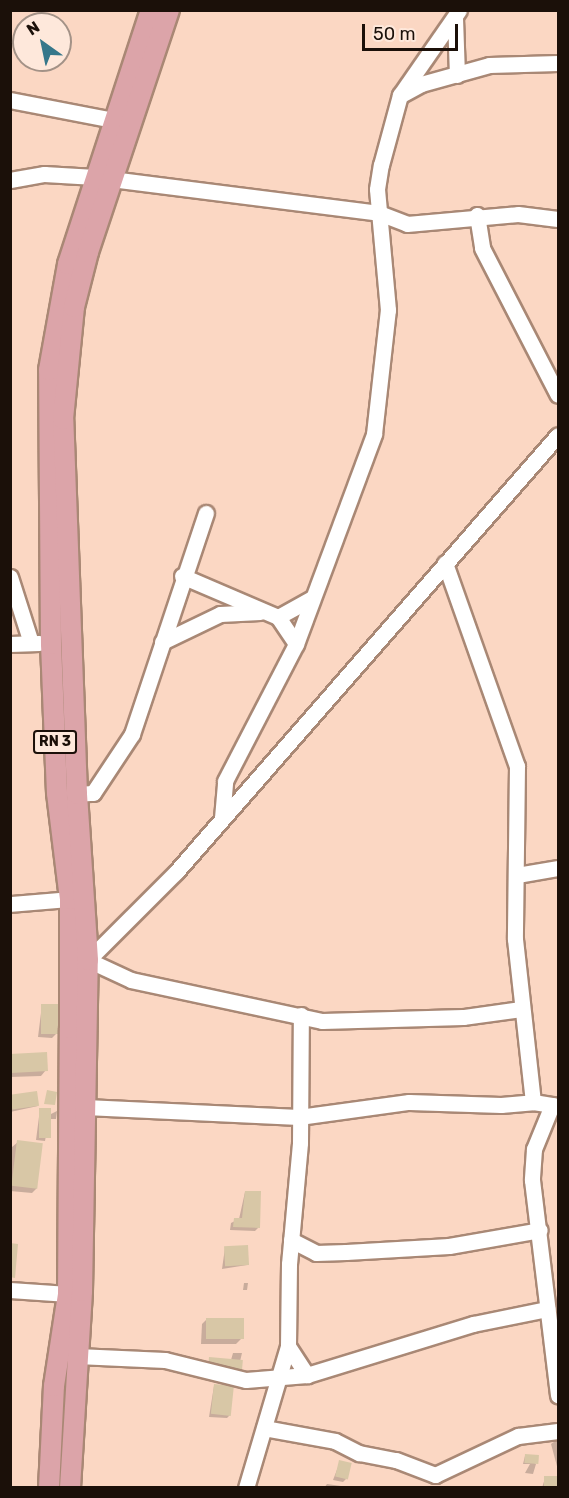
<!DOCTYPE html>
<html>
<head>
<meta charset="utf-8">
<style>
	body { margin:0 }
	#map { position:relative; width:569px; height:1498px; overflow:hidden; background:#fbd7c3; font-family:Rubik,sans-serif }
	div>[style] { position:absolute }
	.shadow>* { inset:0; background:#0003 }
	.building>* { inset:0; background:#d8c7a6; transform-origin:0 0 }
	.roads { filter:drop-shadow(2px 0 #a98875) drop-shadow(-2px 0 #a98875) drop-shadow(0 2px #a98875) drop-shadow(0 -2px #a98875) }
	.minor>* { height:15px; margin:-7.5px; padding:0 7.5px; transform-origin:7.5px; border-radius:7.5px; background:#fff }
	.major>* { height:20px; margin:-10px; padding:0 10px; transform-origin:10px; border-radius:10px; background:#dca4a9 }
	span { translate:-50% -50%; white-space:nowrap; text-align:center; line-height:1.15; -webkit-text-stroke:6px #fee8db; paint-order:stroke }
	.shield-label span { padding:2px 4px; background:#fee8db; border:2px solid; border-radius:4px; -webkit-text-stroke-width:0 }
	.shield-label { font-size:14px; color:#1b1009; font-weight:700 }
	.frame { position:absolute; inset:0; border:12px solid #1b1009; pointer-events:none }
	.north { position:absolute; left:12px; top:12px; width:60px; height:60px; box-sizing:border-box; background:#fee8db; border:2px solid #a39287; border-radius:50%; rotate:327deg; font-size:16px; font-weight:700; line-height:24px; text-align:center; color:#1b1009 }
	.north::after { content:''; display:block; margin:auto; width:21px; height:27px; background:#36778a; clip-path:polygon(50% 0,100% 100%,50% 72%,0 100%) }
	.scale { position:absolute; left:362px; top:24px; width:96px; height:27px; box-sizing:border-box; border:3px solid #1b1009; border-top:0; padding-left:8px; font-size:18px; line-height:21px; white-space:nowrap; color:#1b1009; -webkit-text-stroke:4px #fee8db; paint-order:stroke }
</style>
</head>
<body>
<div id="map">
	<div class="shadow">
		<i style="clip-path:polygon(42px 1005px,56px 1034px,52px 1038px,38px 1037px)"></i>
		<i style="clip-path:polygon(10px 1055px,46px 1070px,41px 1076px,10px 1077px)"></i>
		<i style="clip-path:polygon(10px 1096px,38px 1106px,10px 1112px)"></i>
		<i style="clip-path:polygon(40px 1109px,49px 1115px,57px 1111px,56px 1119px,49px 1119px,45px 1141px,36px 1140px)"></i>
		<i style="clip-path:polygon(18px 1142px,37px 1188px,32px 1193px,10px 1191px,12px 1147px)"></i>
		<i style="clip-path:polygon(245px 1192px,259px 1227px,255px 1231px,230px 1230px,231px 1223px,239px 1219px)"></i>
		<i style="clip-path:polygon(225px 1248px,247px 1265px,222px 1269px)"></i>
		<i style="clip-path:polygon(244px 1283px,248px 1283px,247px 1290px,243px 1290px)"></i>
		<i style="clip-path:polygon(207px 1319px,242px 1338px,236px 1344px,201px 1344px,202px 1324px)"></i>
		<i style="clip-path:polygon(233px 1353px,242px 1353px,237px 1374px,206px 1371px,210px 1358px,231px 1360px)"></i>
		<i style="clip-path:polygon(214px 1386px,230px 1415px,227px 1418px,209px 1417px)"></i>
		<i style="clip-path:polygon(558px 1439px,558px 1470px,551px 1444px)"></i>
		<i style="clip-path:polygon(525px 1456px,536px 1464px,533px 1474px,525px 1473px,530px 1464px,523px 1464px)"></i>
		<i style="clip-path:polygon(340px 1462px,346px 1479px,343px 1482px,333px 1480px)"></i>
		<i style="clip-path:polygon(545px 1478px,558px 1478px,558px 1488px,542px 1488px)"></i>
		<i style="clip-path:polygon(327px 1484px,341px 1486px,341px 1488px,324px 1488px)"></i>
	</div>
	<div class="building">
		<i style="left:41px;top:1004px;width:17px;height:30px"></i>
		<i style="left:47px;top:1052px;width:19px;height:37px;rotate:87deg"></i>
		<i style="clip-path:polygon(47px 1090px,57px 1092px,55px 1105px,44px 1104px)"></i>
		<i style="left:37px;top:1091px;width:15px;height:27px;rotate:82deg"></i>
		<i style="left:39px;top:1108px;width:12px;height:30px"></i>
		<i style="left:17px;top:1140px;width:26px;height:46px;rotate:7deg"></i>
		<i style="clip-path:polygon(245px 1191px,261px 1191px,260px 1228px,233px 1227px,234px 1218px,242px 1218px)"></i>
		<i style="clip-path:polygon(10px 1243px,18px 1244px,15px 1278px,10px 1277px)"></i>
		<i style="left:248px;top:1245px;width:20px;height:24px;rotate:87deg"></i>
		<i style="left:206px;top:1318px;width:38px;height:21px"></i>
		<i style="left:209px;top:1357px;width:34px;height:11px;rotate:5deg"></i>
		<i style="left:214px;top:1384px;width:20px;height:30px;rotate:6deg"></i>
		<i style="left:525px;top:1454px;width:14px;height:9px;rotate:4deg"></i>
		<i style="left:339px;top:1460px;width:13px;height:17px;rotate:13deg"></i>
		<i style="left:558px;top:1476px;width:12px;height:14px;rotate:90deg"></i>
	</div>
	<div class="roads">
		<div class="minor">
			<i style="left:455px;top:18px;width:57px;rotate:88deg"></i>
			<i style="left:403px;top:94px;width:21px;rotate:-29deg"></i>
			<i style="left:421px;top:84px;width:71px;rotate:-15.6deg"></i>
			<i style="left:489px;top:65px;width:69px;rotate:-1.7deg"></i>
			<i style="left:10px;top:100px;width:105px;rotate:11deg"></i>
			<i style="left:111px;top:179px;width:270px;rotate:7.2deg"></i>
			<i style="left:379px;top:213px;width:30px;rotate:21deg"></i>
			<i style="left:407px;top:224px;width:111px;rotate:-5.1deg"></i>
			<i style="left:518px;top:214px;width:40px;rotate:7.1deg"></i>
			<i style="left:10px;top:180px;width:35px;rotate:-10deg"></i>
			<i style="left:44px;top:174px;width:51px;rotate:3.4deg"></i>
			<i style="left:477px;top:215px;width:33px;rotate:81deg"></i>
			<i style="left:482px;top:248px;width:165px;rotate:62.7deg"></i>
			<i style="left:445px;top:563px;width:215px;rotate:70.5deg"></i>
			<i style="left:517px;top:766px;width:173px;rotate:90.7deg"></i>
			<i style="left:515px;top:939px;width:164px;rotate:83.7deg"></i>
			<i style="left:182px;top:576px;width:104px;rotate:23.1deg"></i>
			<i style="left:278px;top:617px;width:32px;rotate:56deg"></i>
			<i style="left:10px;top:577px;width:69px;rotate:72.3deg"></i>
			<i style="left:278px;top:617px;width:38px;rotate:-29deg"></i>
			<i style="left:162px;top:642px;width:64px;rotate:-25.8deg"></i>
			<i style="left:220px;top:614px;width:40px;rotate:-2.9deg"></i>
			<i style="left:10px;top:644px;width:29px;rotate:-2deg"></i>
			<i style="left:77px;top:794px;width:16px;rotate:-4deg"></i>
			<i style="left:93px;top:793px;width:71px;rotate:-56.5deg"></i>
			<i style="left:132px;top:734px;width:233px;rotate:-71.5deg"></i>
			<i style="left:222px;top:818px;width:37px;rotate:-85deg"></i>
			<i style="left:225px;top:781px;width:154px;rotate:-62.6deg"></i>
			<i style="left:296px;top:644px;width:224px;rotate:-69.6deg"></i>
			<i style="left:374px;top:434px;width:125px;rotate:-83.6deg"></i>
			<i style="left:388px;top:310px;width:121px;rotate:-95.2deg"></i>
			<i style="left:377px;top:189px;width:24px;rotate:-81deg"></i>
			<i style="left:381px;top:165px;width:73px;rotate:-74.8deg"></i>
			<i style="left:400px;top:95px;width:103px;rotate:-55.2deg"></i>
			<i style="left:517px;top:875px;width:42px;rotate:-9.7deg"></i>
			<i style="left:10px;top:904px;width:60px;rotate:-4.8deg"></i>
			<i style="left:521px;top:1009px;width:59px;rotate:172.1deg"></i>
			<i style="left:463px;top:1017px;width:141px;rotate:178.4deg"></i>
			<i style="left:322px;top:1021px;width:195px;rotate:-167.9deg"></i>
			<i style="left:131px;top:980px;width:47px;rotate:-155.1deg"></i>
			<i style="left:88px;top:960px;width:124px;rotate:-45deg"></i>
			<i style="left:176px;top:872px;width:580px;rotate:-48.84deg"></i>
			<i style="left:552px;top:1105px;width:48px;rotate:112.2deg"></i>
			<i style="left:534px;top:1149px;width:31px;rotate:94deg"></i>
			<i style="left:532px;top:1180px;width:217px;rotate:83.1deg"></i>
			<i style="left:85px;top:1107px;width:214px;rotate:2.7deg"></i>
			<i style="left:299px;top:1117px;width:111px;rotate:-7.8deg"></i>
			<i style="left:409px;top:1102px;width:92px;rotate:1.9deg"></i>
			<i style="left:501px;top:1105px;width:32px;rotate:-5deg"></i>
			<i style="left:533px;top:1102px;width:25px;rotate:9deg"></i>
			<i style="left:291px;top:1240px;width:28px;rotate:27deg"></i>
			<i style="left:316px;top:1253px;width:30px;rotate:-2deg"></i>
			<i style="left:346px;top:1252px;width:103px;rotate:-3.3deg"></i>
			<i style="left:449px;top:1246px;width:92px;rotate:-10deg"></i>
			<i style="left:10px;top:1290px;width:58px;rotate:3.9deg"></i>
			<i style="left:288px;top:1346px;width:35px;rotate:57deg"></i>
			<i style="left:77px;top:1356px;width:88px;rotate:2.6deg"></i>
			<i style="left:165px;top:1360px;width:83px;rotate:13.9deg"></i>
			<i style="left:246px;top:1380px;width:61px;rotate:-4.7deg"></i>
			<i style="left:307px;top:1375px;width:174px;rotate:-17.1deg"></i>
			<i style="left:473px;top:1324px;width:76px;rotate:-11.5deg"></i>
			<i style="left:264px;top:1428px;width:72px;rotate:10.4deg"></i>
			<i style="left:335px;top:1441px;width:27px;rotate:27deg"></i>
			<i style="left:359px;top:1453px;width:38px;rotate:11deg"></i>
			<i style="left:396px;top:1460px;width:42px;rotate:21deg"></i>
			<i style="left:435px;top:1475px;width:92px;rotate:-25.2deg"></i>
			<i style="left:518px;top:1436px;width:40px;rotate:-7.1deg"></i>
			<i style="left:246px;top:1488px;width:148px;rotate:-73.5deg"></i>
			<i style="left:288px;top:1346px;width:82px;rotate:-89.3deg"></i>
			<i style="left:289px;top:1264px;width:121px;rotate:-84.8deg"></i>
			<i style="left:300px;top:1143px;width:128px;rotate:-89.6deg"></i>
		</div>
		<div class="major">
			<i style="left:49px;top:1488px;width:102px;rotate:-87.2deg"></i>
			<i style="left:54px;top:1386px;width:93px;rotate:-81.3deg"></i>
			<i style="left:68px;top:1294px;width:266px;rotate:-89.6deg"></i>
			<i style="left:70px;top:1028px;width:129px;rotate:-90deg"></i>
			<i style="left:70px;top:899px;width:107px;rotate:-97deg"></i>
			<i style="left:57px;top:793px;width:149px;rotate:-92.3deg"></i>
			<i style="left:51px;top:644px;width:274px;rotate:-90.4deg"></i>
			<i style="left:49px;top:370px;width:108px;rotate:-79.8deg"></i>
			<i style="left:68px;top:264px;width:267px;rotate:-71.9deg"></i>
			<i style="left:70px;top:1488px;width:197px;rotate:-86.5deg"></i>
			<i style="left:82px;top:1291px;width:331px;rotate:-89deg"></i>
			<i style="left:88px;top:960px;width:166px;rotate:-93.8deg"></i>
			<i style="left:77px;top:794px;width:375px;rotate:-92.1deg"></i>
			<i style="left:63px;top:419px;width:113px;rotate:-84.4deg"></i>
			<i style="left:74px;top:307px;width:57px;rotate:-75.7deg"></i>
			<i style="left:88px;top:252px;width:255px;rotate:-71.5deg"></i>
		</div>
	</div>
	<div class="shield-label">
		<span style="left:55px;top:742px">RN 3</span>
	</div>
	<div class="frame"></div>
	<div class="north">N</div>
	<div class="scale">50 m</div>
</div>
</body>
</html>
